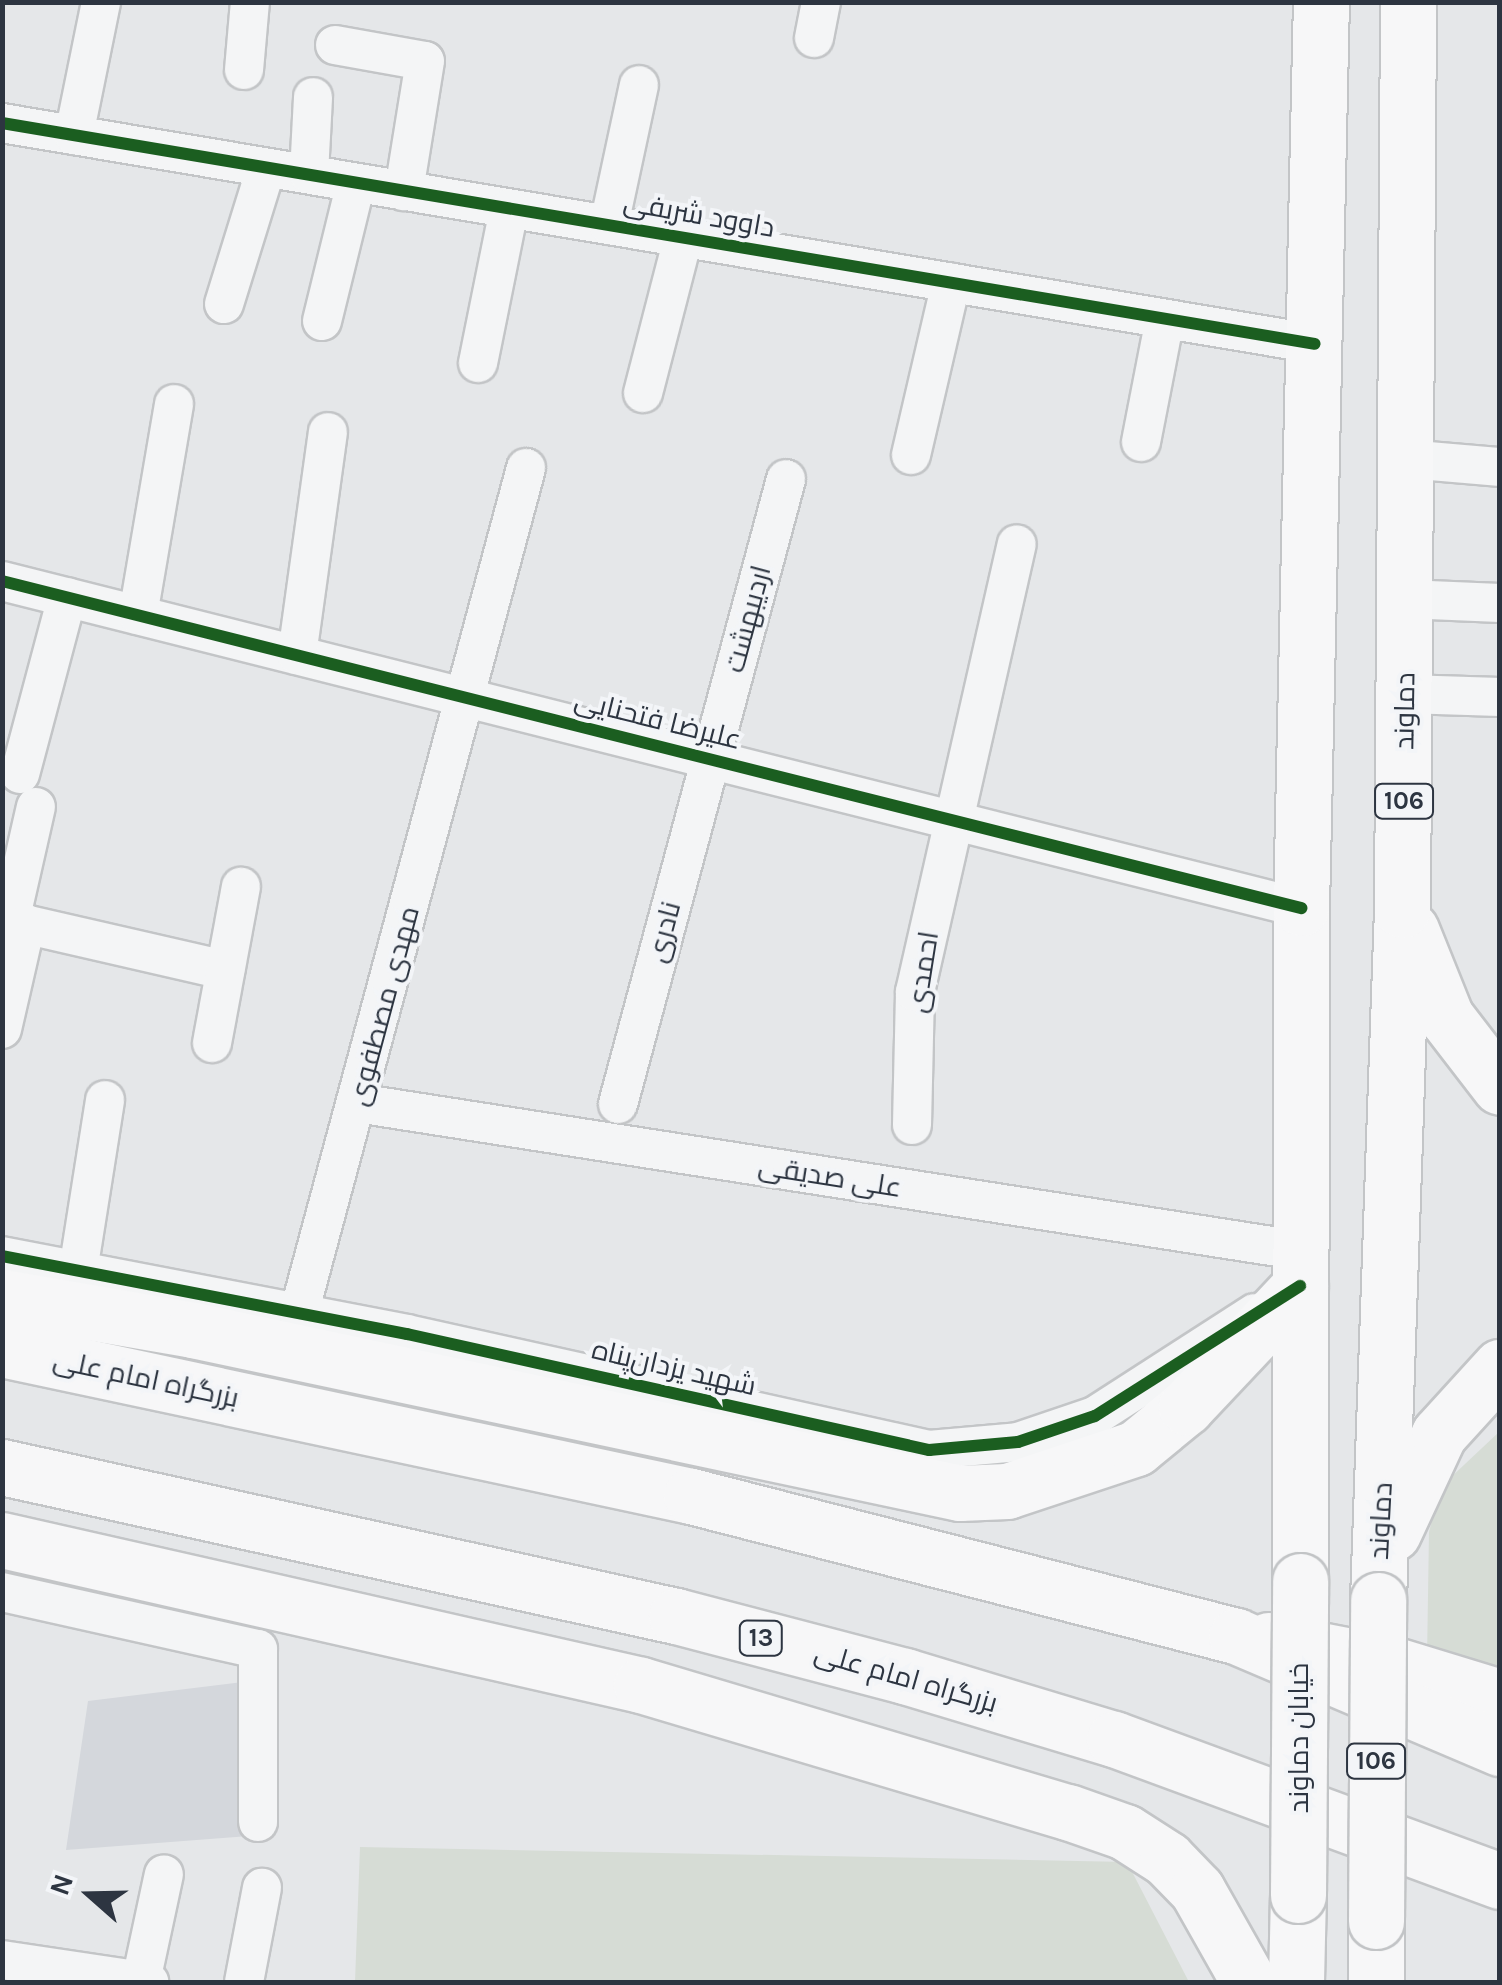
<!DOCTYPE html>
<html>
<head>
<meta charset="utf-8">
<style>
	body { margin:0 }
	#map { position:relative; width:1502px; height:1985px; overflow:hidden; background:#e5e7e9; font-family:Karla,Cairo,sans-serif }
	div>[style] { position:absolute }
	.built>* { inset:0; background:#d4d7dc }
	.green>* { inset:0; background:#d6dcd5 }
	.roads { filter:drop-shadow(2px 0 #c3c5c7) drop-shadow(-2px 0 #c3c5c7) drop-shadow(0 2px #c3c5c7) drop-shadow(0 -2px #c3c5c7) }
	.minor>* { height:38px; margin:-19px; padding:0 19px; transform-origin:19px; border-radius:19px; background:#f4f5f6 }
	.secondary>* { height:52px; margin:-26px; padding:0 26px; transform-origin:26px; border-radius:26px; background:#f7f7f8 }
	.primary>* { height:55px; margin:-27.5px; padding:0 27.5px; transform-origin:27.5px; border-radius:27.5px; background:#f7f7f8 }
	.trunk>* { height:55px; margin:-27.5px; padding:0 27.5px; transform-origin:27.5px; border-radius:27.5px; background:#f7f7f8 }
	.bridges { filter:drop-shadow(2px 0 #c2c4c6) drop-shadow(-2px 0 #c2c4c6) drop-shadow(0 2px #c2c4c6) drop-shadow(0 -2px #c2c4c6) }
	.primary-bridge>* { height:55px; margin:-27.5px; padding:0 27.5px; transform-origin:27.5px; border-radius:27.5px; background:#f7f7f8 }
	.cycleway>* { height:12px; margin:-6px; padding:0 6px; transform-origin:6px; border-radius:6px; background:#1b5e20 }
	span { translate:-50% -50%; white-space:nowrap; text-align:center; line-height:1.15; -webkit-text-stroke:8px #f3f5f8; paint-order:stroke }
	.shield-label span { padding:2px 8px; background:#f3f5f8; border:2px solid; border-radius:8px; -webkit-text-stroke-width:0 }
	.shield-label { font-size:25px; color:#2d3541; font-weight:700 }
	.street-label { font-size:28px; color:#2d3541 }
	.frame { position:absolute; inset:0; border:5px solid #2d3541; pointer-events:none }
	.north { position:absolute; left:40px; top:1845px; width:100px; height:100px; -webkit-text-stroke:8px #f3f5f8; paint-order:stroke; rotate:290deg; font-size:28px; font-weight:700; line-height:40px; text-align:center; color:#2d3541 }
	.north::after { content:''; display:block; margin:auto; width:35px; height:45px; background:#2d3541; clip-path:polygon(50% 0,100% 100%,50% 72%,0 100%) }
</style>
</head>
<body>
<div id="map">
	<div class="built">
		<i style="clip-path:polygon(243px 1682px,249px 1836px,66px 1850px,88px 1701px)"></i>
	</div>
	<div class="green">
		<i style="clip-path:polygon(1499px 1432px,1499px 1686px,1427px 1659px,1429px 1532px,1436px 1505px,1448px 1480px)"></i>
		<i style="clip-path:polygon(360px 1847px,1127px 1862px,1189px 1982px,355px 1982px)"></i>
	</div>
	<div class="roads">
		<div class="minor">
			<i style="left:814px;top:38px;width:37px;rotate:-79deg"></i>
			<i style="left:335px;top:45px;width:91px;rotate:10.1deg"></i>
			<i style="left:425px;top:61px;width:132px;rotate:99.2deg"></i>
			<i style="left:244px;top:70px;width:68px;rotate:-85deg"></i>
			<i style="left:2px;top:123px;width:1331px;rotate:9.55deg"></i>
			<i style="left:74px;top:135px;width:136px;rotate:-78.5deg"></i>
			<i style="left:309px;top:174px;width:77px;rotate:-87deg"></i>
			<i style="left:609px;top:225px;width:143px;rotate:-77.9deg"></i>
			<i style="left:224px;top:304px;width:142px;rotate:-72.8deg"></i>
			<i style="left:322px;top:321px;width:142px;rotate:-76.2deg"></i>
			<i style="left:478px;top:363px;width:157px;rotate:-78.6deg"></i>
			<i style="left:643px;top:393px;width:160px;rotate:-75.5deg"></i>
			<i style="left:1141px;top:442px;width:125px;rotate:-79deg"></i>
			<i style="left:911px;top:455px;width:177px;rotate:-76.9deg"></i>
			<i style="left:1406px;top:459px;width:94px;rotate:4.9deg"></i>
			<i style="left:2px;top:581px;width:1340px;rotate:14.13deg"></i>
			<i style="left:1405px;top:599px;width:95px;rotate:2.4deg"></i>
			<i style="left:138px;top:615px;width:214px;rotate:-80.3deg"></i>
			<i style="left:297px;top:655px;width:225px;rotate:-82.1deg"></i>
			<i style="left:1405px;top:694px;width:95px;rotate:1.8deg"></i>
			<i style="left:20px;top:774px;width:183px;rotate:-75.1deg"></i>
			<i style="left:2px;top:919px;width:229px;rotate:12.9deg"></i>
			<i style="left:10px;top:921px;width:117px;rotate:-77.2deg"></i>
			<i style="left:2px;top:1029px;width:108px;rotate:-77.1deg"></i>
			<i style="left:212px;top:1043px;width:159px;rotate:-79.5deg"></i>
			<i style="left:357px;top:1103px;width:958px;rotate:8.89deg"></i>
			<i style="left:618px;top:1104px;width:647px;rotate:-74.95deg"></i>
			<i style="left:912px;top:1125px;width:133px;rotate:-88.7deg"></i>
			<i style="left:915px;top:992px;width:459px;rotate:-77.2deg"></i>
			<i style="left:2px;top:1256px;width:412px;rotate:10.9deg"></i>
			<i style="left:407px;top:1334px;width:535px;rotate:12.53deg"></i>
			<i style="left:929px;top:1450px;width:89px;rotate:-5.1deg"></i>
			<i style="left:1018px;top:1442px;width:81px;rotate:-18.7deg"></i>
			<i style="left:1095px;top:1416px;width:190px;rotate:-32.8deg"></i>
			<i style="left:78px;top:1271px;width:173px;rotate:-81deg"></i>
			<i style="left:299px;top:1313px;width:875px;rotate:-74.96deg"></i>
			<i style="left:2px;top:1592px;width:262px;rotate:12.6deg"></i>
			<i style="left:258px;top:1649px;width:173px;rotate:90deg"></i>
			<i style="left:2px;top:1960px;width:149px;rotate:8.5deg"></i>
			<i style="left:141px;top:1981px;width:109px;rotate:-77.9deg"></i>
			<i style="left:244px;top:1982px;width:96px;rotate:-79.2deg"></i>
		</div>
		<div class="secondary">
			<i style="left:1269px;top:1639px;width:126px;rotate:11deg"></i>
			<i style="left:1393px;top:1663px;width:112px;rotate:17.1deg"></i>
		</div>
		<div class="primary">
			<i style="left:1411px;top:930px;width:94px;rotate:68.1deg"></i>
			<i style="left:1446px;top:1017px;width:88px;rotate:52.4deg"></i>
			<i style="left:2px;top:1297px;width:194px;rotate:9.8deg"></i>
			<i style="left:193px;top:1330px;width:784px;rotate:12deg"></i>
			<i style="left:960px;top:1493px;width:47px;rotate:-2.4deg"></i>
			<i style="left:1007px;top:1491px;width:136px;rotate:-18.4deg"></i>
			<i style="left:1136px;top:1448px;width:65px;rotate:-39.4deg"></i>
			<i style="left:1186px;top:1407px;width:166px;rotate:-46.7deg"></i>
			<i style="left:1393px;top:1533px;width:109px;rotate:-65.1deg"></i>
			<i style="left:1439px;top:1434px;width:91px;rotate:-47.7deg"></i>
			<i style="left:2px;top:1540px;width:655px;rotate:12.78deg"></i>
			<i style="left:641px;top:1685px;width:445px;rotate:16.6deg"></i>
			<i style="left:1068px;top:1812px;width:60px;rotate:19.3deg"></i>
			<i style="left:1125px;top:1832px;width:50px;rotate:32.7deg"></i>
			<i style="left:1167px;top:1859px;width:43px;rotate:45.9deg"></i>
			<i style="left:1197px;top:1890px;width:106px;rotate:60.5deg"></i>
			<i style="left:1300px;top:1581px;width:673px;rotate:-89.91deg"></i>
			<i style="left:1301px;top:908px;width:906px;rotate:-88.74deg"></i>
			<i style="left:1378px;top:1600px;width:690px;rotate:-88.01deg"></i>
			<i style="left:1402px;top:910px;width:908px;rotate:-89.62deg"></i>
			<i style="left:1296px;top:1982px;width:87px;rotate:-88.7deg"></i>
			<i style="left:1376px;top:1982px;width:61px;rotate:-90deg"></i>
		</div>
		<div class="trunk">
			<i style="left:2px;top:1349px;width:705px;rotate:12.04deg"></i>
			<i style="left:691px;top:1496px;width:563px;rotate:14.41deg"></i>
			<i style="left:1236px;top:1636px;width:287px;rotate:23deg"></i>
			<i style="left:2px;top:1467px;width:690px;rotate:12.47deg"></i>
			<i style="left:676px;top:1616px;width:237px;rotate:14.7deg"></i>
			<i style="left:905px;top:1676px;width:218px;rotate:16.8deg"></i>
			<i style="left:1114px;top:1739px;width:411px;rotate:20.2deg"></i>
		</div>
	</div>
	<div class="bridges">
		<div class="primary-bridge">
			<i style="left:1298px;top:1895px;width:314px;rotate:-89.6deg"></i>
			<i style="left:1376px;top:1921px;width:321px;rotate:-89.6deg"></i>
		</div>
	</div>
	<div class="cycleway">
		<i style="left:2px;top:123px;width:1331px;rotate:9.55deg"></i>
		<i style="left:2px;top:581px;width:1340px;rotate:14.13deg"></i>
		<i style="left:2px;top:1256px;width:412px;rotate:10.9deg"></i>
		<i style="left:407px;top:1334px;width:535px;rotate:12.53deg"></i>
		<i style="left:929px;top:1450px;width:89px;rotate:-5.1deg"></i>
		<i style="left:1018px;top:1442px;width:81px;rotate:-18.7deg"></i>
		<i style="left:1095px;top:1416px;width:243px;rotate:-32.4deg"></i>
	</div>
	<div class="shield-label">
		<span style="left:1404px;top:801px">106</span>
		<span style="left:761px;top:1638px">13</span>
		<span style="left:1376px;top:1761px">106</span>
	</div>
	<div class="street-label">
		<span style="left:699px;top:215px;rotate:10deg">داوود شریفی</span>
		<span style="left:748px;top:619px;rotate:-75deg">اردیبهشت</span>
		<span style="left:1405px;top:711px;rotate:-89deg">دماوند</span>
		<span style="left:658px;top:720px;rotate:14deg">علیرضا فتحنایی</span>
		<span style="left:664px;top:932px;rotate:-75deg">نادری</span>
		<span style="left:923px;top:972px;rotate:-81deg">احمدی</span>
		<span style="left:384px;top:1006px;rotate:-75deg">مهدی مصطفوی</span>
		<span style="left:830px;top:1177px;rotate:9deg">علی صدیقی</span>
		<span style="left:674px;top:1368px;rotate:13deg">شهید یزدان‌پناه</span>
		<span style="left:146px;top:1379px;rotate:12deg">بزرگراه امام علی</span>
		<span style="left:1381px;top:1521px;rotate:-87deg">دماوند</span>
		<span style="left:906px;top:1678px;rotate:16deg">بزرگراه امام علی</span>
		<span style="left:1299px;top:1738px;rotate:-90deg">خیابان دماوند</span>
	</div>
	<div class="frame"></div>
	<div class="north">N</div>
</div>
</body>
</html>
